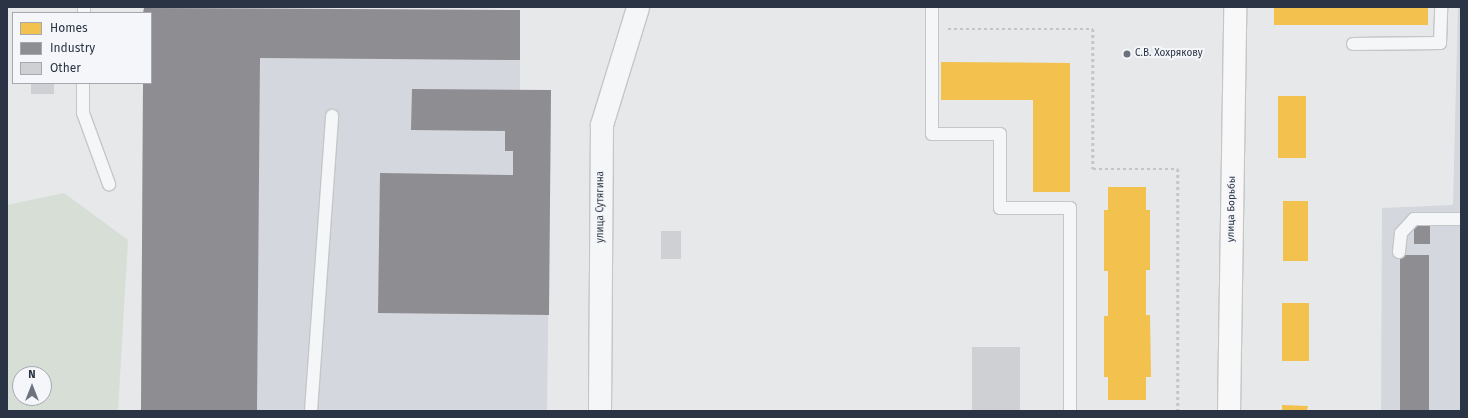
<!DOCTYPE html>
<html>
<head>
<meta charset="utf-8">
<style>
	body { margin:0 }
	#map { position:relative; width:1468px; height:418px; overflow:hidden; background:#e6e8ea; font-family:"Fira Sans",sans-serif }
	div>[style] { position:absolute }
	.built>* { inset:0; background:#d4d7dd }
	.green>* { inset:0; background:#d6ded6 }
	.homes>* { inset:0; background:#f2c14e; transform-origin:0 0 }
	.industry>* { inset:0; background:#8d8d92; transform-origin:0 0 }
	.building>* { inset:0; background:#ced0d3; transform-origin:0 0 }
	.path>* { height:2.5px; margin-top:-1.25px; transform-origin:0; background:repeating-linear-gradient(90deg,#c5c6ca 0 3px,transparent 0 6px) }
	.roads { filter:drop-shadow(1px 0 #c4c6c8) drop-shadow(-1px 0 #c4c6c8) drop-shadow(0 1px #c4c6c8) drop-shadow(0 -1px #c4c6c8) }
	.lane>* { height:12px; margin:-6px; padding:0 6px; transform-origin:6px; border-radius:6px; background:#f5f6f7 }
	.street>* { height:22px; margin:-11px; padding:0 11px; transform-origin:11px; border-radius:11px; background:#f5f6f7 }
	.secondary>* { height:22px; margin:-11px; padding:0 11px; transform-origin:11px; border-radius:11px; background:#f8f8f8 }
	.dots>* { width:11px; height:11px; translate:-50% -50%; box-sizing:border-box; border:2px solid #f4f6f9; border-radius:50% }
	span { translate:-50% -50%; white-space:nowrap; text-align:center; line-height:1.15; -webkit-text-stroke:4px #f4f6f9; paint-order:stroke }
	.poi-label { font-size:10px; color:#2b3445 }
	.left { translate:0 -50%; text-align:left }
	.street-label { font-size:10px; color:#2b3445 }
	.frame { position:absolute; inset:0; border:8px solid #2b3445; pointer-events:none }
	.legend { position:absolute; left:12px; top:12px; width:140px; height:72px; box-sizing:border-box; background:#f4f6f9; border:1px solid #a4a8b1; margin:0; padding:5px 7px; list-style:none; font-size:12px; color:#2b3445 }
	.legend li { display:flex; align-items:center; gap:8px; height:20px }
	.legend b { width:20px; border:1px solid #a4a8b1 }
	.north { position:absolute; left:12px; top:366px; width:40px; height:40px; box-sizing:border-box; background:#f4f6f9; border:1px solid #a4a8b1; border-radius:50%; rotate:0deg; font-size:11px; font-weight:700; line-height:16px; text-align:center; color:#2b3445 }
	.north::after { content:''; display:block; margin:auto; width:14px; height:18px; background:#6c737f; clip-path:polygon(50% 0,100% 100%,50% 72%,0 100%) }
</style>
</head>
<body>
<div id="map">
	<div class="built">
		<i style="clip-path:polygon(1458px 7px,1461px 7px,1461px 411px,1381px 411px,1382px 208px,1453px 205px)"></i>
		<i style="clip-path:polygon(144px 8px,520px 10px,520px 99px,551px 100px,547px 411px,141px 411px,143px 83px,151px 83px,151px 13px,143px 13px)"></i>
	</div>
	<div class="green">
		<i style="clip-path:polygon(evenodd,64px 193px,128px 240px,118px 411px,7px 411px,7px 205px,64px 193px,20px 374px,44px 374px,44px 398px,20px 398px,20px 374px)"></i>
	</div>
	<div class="homes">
		<i style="left:1274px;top:7px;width:154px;height:18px"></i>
		<i style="clip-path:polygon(941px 62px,1070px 63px,1070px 192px,1033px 192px,1033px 100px,941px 100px)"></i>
		<i style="left:1278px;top:96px;width:28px;height:62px"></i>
		<i style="clip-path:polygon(1108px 187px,1146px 187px,1146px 210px,1150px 210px,1150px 270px,1146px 270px,1146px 315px,1150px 315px,1151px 377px,1146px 377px,1146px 400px,1108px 400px,1108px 377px,1104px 377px,1104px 316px,1108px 316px,1108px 271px,1104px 271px,1104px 210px,1108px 210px)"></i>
		<i style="left:1283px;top:201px;width:25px;height:60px"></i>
		<i style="left:1282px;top:303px;width:27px;height:58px"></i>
		<i style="clip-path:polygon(1282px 405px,1308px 406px,1307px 411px,1282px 411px)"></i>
	</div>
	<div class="industry">
		<i style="clip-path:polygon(144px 8px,520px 10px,520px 60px,260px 58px,257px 411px,141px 411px,143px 83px,151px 83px,151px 13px,143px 13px)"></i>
		<i style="clip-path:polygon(412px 89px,551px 90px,549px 315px,378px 313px,380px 173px,513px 175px,513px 151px,505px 151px,505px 131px,411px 130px)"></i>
		<i style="left:1414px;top:226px;width:16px;height:18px"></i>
		<i style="left:1400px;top:255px;width:29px;height:156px"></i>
	</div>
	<div class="building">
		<i style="left:31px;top:83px;width:23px;height:11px"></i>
		<i style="left:661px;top:231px;width:20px;height:28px"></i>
		<i style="left:972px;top:347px;width:48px;height:64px"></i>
	</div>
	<div class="path">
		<i style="left:948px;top:29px;width:145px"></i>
		<i style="left:1093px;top:29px;width:140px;rotate:90deg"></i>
		<i style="left:1093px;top:169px;width:85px"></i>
		<i style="left:1178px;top:169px;width:242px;rotate:90deg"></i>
	</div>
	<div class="roads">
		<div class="lane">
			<i style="left:932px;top:7px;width:127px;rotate:90deg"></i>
			<i style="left:932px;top:134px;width:68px"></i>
			<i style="left:1000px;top:134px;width:74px;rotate:90deg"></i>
			<i style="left:1000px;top:208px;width:70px"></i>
			<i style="left:1070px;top:208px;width:203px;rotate:90deg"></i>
			<i style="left:84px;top:13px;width:6px;rotate:-90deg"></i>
			<i style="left:1353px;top:44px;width:87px;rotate:-0.7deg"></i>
			<i style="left:1440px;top:43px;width:36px;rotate:-88deg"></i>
			<i style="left:83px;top:83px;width:30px;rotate:90deg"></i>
			<i style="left:83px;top:113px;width:76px;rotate:69.9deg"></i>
			<i style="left:1399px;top:252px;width:19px;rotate:-84deg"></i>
			<i style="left:1401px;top:233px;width:19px;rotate:-47deg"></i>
			<i style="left:1414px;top:219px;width:47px"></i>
			<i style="left:311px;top:411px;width:296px;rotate:-85.9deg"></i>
		</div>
		<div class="street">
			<i style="left:600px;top:411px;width:286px;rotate:-89.6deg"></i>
			<i style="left:602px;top:125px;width:122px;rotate:-72.9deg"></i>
		</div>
		<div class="secondary">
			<i style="left:1229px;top:411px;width:404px;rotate:-89.1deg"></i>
		</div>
	</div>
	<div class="dots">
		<i style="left:1127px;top:54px;background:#6c737f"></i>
	</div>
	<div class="poi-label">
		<span class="left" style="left:1135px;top:54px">С.В. Хохрякову</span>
	</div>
	<div class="street-label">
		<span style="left:601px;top:207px;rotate:-90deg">улица Сутягина</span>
		<span style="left:1232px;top:209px;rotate:-89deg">улица Борьбы</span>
	</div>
	<div class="frame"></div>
	<ul class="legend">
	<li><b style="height:11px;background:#f2c14e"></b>Homes</li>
	<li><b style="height:11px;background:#8d8d92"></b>Industry</li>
	<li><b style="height:11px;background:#ced0d3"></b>Other</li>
	</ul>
	<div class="north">N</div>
</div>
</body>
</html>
